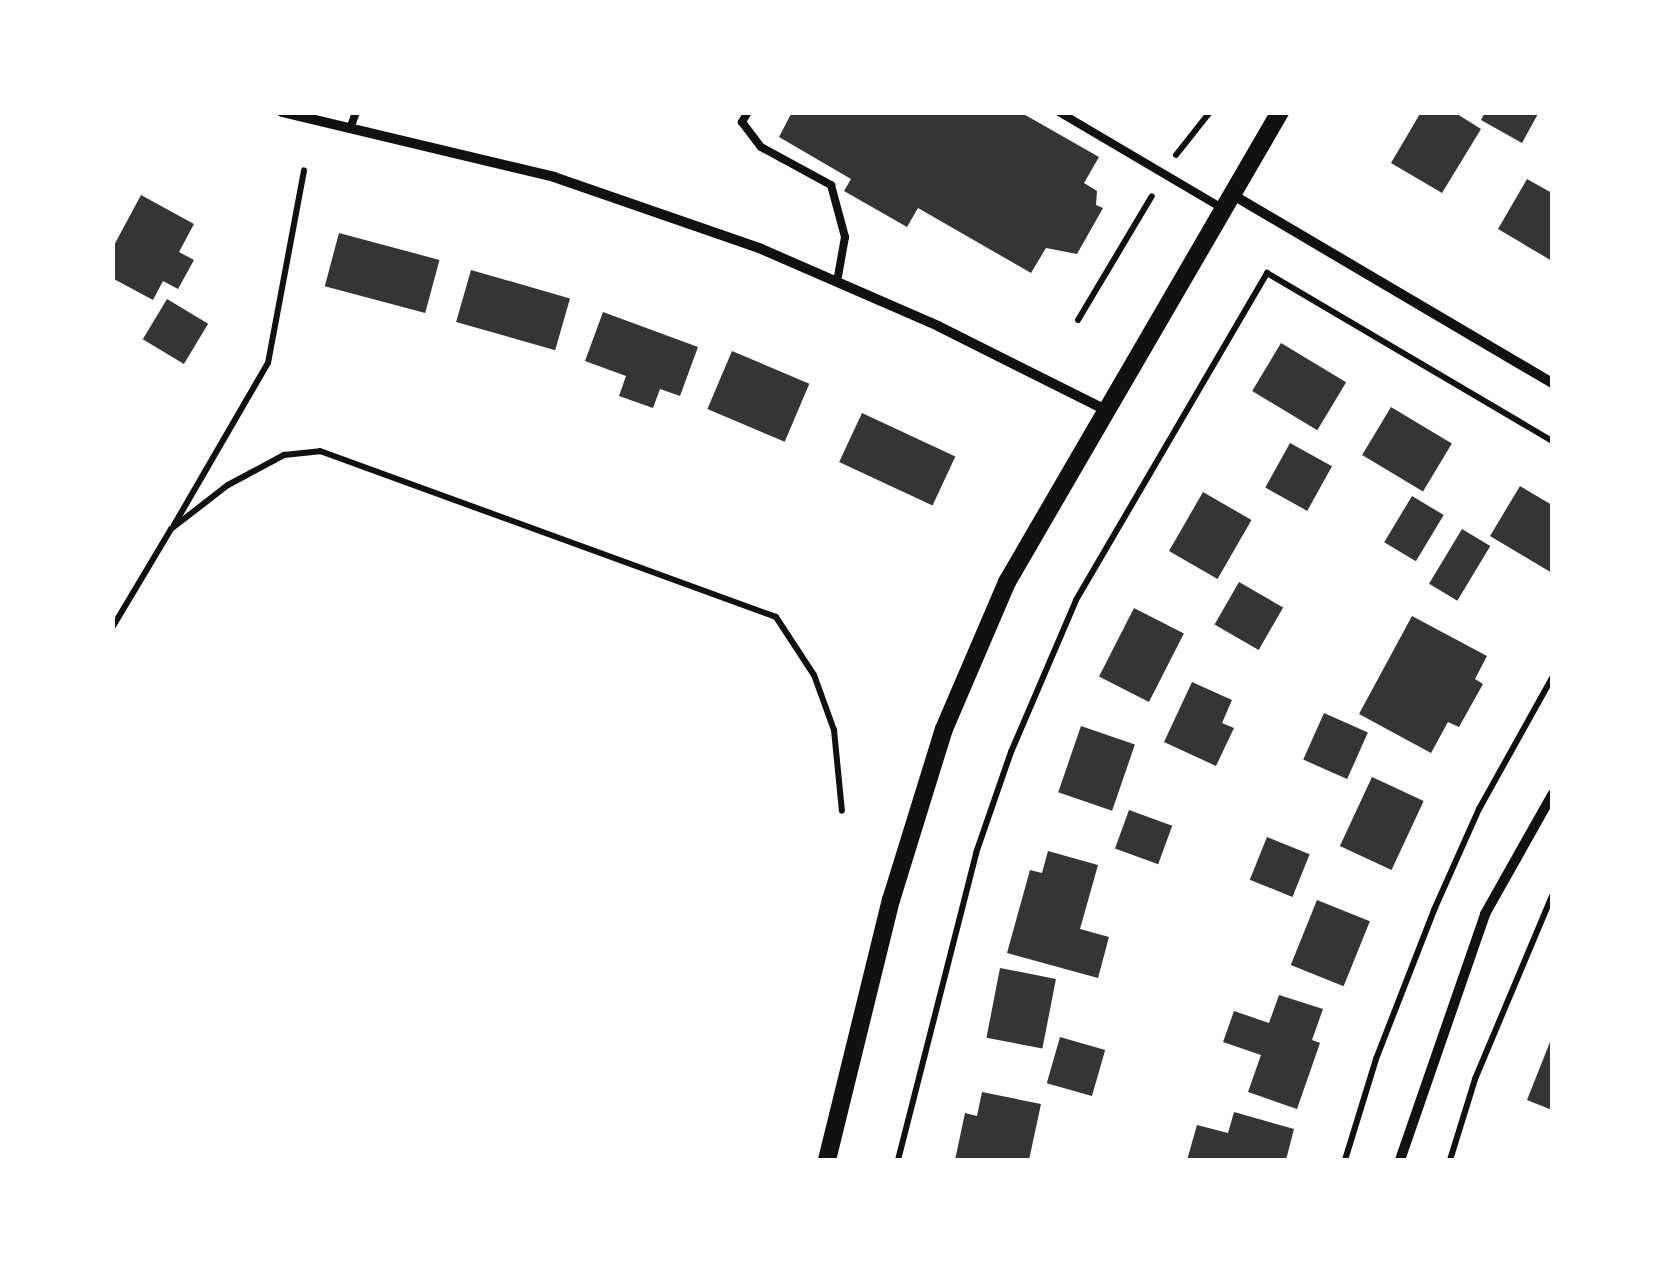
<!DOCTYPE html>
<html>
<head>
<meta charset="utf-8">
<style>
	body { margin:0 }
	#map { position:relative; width:1665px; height:1273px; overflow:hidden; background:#fff; font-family:Montserrat,sans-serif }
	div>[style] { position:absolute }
	.building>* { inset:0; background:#353535; transform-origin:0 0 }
	.path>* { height:6px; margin:-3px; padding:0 3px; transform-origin:3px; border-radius:3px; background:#111 }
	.service>* { height:8px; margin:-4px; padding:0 4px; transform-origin:4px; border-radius:4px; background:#111 }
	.minor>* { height:10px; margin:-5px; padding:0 5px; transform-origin:5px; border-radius:5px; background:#111 }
	.tertiary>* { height:18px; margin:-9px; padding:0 9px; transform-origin:9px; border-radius:9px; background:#111 }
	span { translate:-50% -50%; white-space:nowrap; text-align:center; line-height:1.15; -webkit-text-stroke:10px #fff; paint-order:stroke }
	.frame { position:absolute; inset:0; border:115px solid #fff; pointer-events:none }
</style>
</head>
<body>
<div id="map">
	<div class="building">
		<i style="clip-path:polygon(792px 112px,1020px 112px,1099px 157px,1084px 183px,1097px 191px,1096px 205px,1103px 208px,1077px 254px,1046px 248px,1031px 273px,918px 208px,907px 227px,844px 191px,851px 179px,779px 137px)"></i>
		<i style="clip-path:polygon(1421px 112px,1454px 112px,1481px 129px,1442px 193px,1391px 163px)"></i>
		<i style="clip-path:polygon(1485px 112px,1539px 112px,1522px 143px,1481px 120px)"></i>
		<i style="clip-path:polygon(1527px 179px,1552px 193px,1552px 261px,1498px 229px)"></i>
		<i style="clip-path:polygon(141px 195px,194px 224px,179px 252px,194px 260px,178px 289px,163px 281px,153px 300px,112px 278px,112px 249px)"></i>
		<i style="left:339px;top:233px;width:104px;height:55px;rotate:15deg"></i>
		<i style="left:471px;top:270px;width:103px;height:54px;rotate:16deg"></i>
		<i style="left:167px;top:299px;width:48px;height:47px;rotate:31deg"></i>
		<i style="clip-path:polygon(603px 312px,698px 347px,680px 396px,660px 389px,653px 408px,619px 396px,626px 376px,585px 361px)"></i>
		<i style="left:1281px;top:343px;width:76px;height:56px;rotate:31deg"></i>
		<i style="left:732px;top:351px;width:84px;height:63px;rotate:23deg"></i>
		<i style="left:1391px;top:407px;width:71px;height:56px;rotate:31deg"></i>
		<i style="left:862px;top:413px;width:103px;height:54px;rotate:25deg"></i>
		<i style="left:1290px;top:443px;width:48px;height:51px;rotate:29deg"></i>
		<i style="clip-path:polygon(1520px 486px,1552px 505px,1552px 573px,1490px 536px)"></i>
		<i style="left:1203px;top:492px;width:56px;height:68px;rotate:30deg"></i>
		<i style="left:1412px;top:496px;width:37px;height:54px;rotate:31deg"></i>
		<i style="left:1462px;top:529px;width:33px;height:64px;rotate:31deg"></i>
		<i style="left:1239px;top:582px;width:51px;height:49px;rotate:30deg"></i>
		<i style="left:1134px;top:608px;width:56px;height:77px;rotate:27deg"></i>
		<i style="clip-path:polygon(1412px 616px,1487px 656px,1475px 679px,1483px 684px,1459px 727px,1448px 722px,1431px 753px,1359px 714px)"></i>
		<i style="clip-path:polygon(1192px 682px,1232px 700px,1222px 723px,1234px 728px,1216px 766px,1164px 742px)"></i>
		<i style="left:1324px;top:713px;width:48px;height:51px;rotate:24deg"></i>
		<i style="left:1081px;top:726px;width:57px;height:70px;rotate:19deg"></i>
		<i style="left:1372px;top:777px;width:57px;height:76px;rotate:25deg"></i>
		<i style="left:1129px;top:810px;width:46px;height:41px;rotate:20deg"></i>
		<i style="left:1267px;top:837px;width:46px;height:46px;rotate:22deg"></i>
		<i style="clip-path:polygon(1048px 851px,1098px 865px,1080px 929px,1109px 937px,1098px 978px,1007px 953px,1030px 870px,1042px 873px)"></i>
		<i style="left:1317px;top:900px;width:57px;height:70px;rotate:22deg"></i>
		<i style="left:1000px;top:968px;width:57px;height:71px;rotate:11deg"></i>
		<i style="clip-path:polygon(1279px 995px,1323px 1009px,1312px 1040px,1320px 1043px,1297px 1109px,1248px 1092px,1261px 1055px,1223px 1042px,1234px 1011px,1269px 1023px)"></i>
		<i style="left:1060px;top:1037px;width:47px;height:48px;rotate:16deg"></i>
		<i style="clip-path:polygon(1552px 1037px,1552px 1110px,1527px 1100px)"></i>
		<i style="clip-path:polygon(982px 1092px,1041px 1104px,1029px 1160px,955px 1160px,965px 1113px,977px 1116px)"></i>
		<i style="clip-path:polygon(1234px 1112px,1294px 1129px,1286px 1160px,1187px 1160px,1197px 1125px,1228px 1133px)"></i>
	</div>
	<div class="path">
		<i style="left:1176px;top:155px;width:55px;rotate:-51.7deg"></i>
		<i style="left:1078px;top:320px;width:144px;rotate:-59.2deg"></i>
		<i style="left:174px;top:525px;width:187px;rotate:-59.9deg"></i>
		<i style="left:268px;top:363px;width:196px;rotate:-79.4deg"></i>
		<i style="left:112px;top:628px;width:115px;rotate:-59.2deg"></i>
		<i style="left:171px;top:529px;width:72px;rotate:-37.7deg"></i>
		<i style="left:228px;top:485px;width:64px;rotate:-28.2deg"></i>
		<i style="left:284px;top:455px;width:36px;rotate:-6deg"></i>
		<i style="left:320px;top:451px;width:485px;rotate:20deg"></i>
		<i style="left:776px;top:617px;width:69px;rotate:56.8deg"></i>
		<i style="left:814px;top:675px;width:59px;rotate:70deg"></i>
		<i style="left:834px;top:730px;width:81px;rotate:84.4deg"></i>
		<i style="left:898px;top:1160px;width:317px;rotate:-75.7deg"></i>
		<i style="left:976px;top:853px;width:107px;rotate:-70.9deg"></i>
		<i style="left:1011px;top:752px;width:165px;rotate:-66.8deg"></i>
		<i style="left:1076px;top:600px;width:379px;rotate:-59.7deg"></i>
		<i style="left:1267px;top:273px;width:331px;rotate:30.5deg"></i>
		<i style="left:1345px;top:1160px;width:106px;rotate:-72.9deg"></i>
		<i style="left:1376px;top:1059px;width:160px;rotate:-68.7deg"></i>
		<i style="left:1434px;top:910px;width:111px;rotate:-66deg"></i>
		<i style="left:1479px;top:809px;width:150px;rotate:-60.9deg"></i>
		<i style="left:1450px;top:1160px;width:85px;rotate:-72.8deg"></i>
		<i style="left:1475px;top:1079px;width:199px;rotate:-67.2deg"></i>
	</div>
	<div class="service">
		<i style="left:748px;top:112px;width:12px;rotate:121deg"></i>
		<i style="left:742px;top:122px;width:31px;rotate:53deg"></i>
		<i style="left:761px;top:147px;width:80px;rotate:28.5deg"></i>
		<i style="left:831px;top:185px;width:54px;rotate:74.9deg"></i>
		<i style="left:845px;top:237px;width:46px;rotate:100.1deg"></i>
		<i style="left:1059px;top:112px;width:191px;rotate:30.5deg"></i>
		<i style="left:351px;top:126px;width:15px;rotate:-70deg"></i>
	</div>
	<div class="minor">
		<i style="left:282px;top:112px;width:280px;rotate:13.4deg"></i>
		<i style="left:554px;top:177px;width:217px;rotate:19.1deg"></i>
		<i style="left:759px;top:248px;width:195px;rotate:23.5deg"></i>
		<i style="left:938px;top:326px;width:186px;rotate:26.6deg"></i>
		<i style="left:1233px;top:195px;width:370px;rotate:30.5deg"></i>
		<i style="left:1400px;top:1160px;width:260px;rotate:-70.9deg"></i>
		<i style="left:1485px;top:914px;width:137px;rotate:-60.6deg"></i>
	</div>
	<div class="tertiary">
		<i style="left:827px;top:1160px;width:268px;rotate:-76.2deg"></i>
		<i style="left:891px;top:900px;width:179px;rotate:-72.8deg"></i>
		<i style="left:944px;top:729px;width:160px;rotate:-66.8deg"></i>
		<i style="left:1007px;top:582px;width:544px;rotate:-59.85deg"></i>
	</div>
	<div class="frame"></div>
</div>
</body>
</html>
